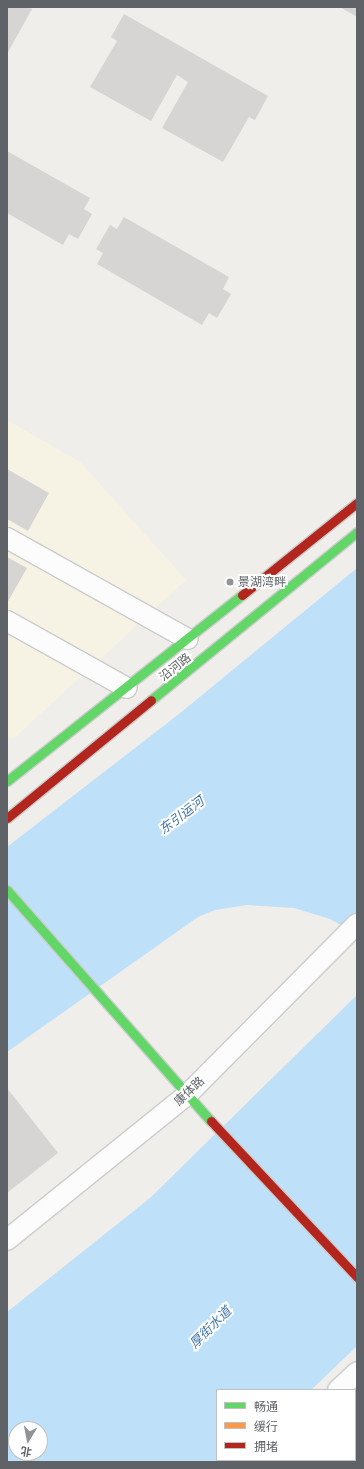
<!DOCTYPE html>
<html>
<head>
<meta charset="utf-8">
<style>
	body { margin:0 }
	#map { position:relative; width:364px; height:1469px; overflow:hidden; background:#efeeea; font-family:"PT Sans","Noto Sans SC",sans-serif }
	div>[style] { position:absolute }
	.commercial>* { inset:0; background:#f7f3e4 }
	.water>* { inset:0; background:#bfe0f9 }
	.building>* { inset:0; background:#d6d5d3 }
	.roads { filter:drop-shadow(1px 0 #cbcccc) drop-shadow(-1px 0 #cbcccc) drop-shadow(0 1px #cbcccc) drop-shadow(0 -1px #cbcccc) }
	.street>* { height:20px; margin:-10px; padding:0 10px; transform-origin:10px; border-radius:10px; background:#fdfcfc }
	.fast>* { height:9px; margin:-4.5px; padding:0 4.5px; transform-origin:4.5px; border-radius:4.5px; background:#63d668 }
	.slow>* { height:9px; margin:-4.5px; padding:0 4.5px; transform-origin:4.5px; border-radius:4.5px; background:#ff974d }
	.jam>* { height:9px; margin:-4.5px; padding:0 4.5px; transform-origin:4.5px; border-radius:4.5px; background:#b3261e }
	.dots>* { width:11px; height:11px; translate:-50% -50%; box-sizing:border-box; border:2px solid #fff; border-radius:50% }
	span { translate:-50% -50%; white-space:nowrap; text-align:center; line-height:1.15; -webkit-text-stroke:4px #fff; paint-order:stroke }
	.poi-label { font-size:12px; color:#5f6368 }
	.left { translate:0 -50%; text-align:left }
	.street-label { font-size:12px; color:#5f6368 }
	.water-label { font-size:13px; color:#4174aa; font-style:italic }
	.frame { position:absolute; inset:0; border:8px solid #5f6368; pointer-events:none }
	.legend { position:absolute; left:216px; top:1389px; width:140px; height:72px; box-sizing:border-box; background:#fff; border:1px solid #bfc1c3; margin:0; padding:5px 7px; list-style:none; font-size:12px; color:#5f6368 }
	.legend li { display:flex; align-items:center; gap:8px; height:20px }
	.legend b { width:20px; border:1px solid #bfc1c3 }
	.north { position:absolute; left:8px; top:1421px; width:40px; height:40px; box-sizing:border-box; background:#fff; border:1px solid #bfc1c3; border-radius:50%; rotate:190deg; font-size:11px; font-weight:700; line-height:16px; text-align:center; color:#5f6368 }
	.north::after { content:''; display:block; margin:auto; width:14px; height:18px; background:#919496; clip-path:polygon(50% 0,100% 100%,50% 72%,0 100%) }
</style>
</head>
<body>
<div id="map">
	<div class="commercial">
		<i style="clip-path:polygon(7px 420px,80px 462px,186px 580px,13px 739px,7px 736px)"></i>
	</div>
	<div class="water">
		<i style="clip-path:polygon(357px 568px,357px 934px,330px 919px,294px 908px,247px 905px,215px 910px,198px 917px,7px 1052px,7px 847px,179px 714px)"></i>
		<i style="clip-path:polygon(evenodd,357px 995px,357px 1346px,311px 1390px,217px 1390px,217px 1460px,238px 1460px,236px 1462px,7px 1462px,7px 1312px,150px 1198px,357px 995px,16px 1429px,40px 1429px,40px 1453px,16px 1453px,16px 1429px)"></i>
	</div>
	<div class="building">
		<i style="clip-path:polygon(7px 7px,28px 7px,32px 9px,7px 54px)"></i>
		<i style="clip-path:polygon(340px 7px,357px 7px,357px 17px)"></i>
		<i style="clip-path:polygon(124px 14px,268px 96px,255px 120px,249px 117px,223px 162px,162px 128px,188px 82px,177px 75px,151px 121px,90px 87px,117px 41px,111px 37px)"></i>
		<i style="clip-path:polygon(7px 151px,90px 198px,84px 209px,92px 214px,78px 239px,69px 234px,63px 245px,7px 213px)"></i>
		<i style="clip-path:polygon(124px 217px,229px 277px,223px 289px,231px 294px,217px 318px,209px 313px,202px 325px,97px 264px,103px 253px,96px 249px,110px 225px,117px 229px)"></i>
		<i style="clip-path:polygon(7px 469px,49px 493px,28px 531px,7px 519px)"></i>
		<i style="clip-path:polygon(7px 557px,27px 568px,7px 603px)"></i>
		<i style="clip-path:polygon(7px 1088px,58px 1153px,7px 1193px)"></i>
	</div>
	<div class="roads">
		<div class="street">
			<i style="left:7px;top:538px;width:207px;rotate:29.2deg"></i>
			<i style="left:7px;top:621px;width:137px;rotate:29.2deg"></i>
			<i style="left:7px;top:1240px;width:231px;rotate:-38.9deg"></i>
			<i style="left:187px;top:1095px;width:241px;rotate:-45.2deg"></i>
			<i style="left:338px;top:1390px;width:26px;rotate:-43deg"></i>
			<i style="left:263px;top:1462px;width:3px;rotate:-45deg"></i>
		</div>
		<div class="fast">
			<i style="left:151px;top:700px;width:266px;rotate:-39.2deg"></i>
			<i style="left:7px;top:781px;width:300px;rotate:-38.4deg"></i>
			<i style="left:7px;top:890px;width:308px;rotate:48.6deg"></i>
			<i style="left:355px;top:1402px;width:2px;rotate:-27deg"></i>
		</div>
		<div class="slow">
			<i style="left:355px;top:1435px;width:3px;rotate:-45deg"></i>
			<i style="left:291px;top:1462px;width:3px;rotate:-45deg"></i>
			<i style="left:326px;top:1462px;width:3px;rotate:-45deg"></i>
		</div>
		<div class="jam">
			<i style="left:242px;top:595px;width:147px;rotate:-38.7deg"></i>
			<i style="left:7px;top:818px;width:186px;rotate:-39.3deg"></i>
			<i style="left:211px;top:1121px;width:214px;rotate:46.9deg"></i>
		</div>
	</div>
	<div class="dots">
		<i style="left:230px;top:582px;background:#919496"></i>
	</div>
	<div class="poi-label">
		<span class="left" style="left:238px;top:582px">景湖湾畔</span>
	</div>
	<div class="street-label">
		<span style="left:175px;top:667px;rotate:-39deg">沿河路</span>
		<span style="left:189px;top:1091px;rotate:-43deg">康体路</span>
	</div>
	<div class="water-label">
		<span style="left:182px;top:816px;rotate:-37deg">东引运河</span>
		<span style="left:211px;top:1328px;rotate:-45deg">厚街水道</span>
	</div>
	<div class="frame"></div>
	<ul class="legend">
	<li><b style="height:5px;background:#63d668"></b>畅通</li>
	<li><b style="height:5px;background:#ff974d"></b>缓行</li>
	<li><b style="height:5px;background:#b3261e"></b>拥堵</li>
	</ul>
	<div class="north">北</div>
</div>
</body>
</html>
